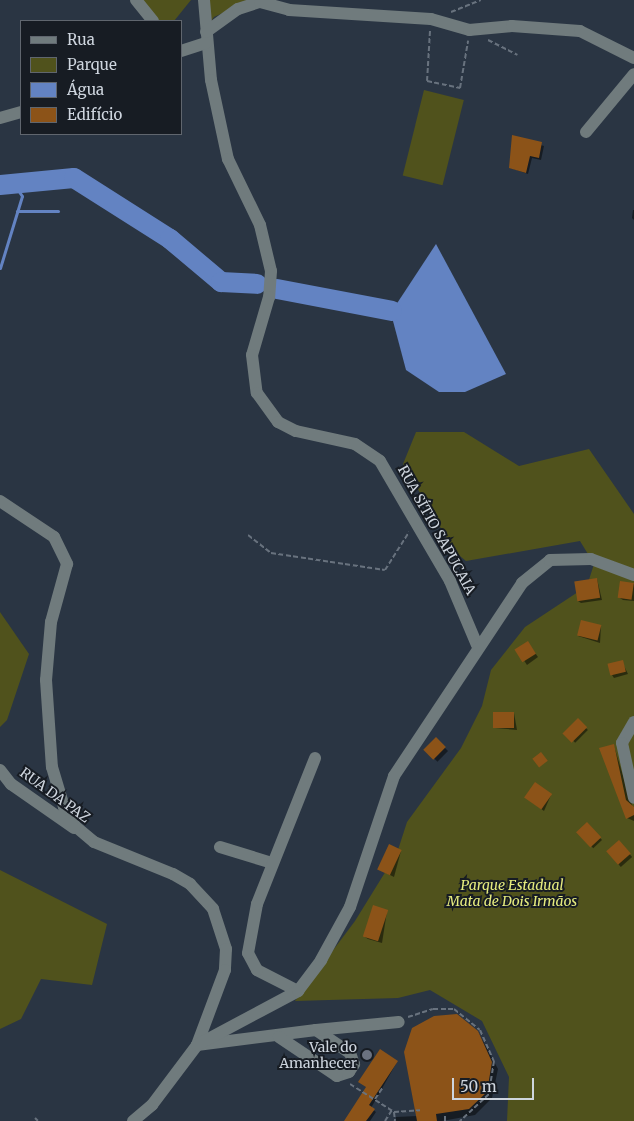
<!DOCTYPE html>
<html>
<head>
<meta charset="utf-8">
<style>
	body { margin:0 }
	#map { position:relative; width:634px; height:1121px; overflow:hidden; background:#2a3543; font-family:Merriweather,serif }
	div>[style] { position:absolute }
	.green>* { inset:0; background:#50521c; transform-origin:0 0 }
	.water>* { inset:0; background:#6383c2 }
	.shadow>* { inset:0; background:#0007; transform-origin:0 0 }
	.stream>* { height:3px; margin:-1.5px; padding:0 1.5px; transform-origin:1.5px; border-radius:1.5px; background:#6383c2 }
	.river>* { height:20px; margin:-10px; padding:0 10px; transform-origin:10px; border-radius:10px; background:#6383c2 }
	.building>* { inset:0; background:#8c5318; transform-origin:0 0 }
	.path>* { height:2px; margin-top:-1px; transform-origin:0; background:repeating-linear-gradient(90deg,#68727e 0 5px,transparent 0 7.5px) }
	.minor>* { height:12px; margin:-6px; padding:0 6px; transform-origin:6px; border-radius:6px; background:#707b7d }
	.dots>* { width:14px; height:14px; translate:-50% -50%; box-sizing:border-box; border:2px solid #171c23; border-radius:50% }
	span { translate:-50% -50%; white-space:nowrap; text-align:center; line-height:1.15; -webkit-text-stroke:4px #171c23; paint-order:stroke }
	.street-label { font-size:14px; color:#ced5de }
	.park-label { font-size:14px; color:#e5eb7e; font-style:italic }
	.poi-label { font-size:14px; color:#ced5de }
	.right { translate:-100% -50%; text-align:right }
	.legend { position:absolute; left:20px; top:20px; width:162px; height:115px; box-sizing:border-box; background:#171c23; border:1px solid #60666e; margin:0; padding:6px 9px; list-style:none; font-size:15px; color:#ced5de }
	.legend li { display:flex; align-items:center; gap:10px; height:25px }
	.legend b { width:25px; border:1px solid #60666e }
	.scale { position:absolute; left:452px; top:1078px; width:82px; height:22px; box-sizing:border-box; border:2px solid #ced5de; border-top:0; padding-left:6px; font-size:15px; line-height:18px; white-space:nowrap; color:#ced5de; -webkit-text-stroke:4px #171c23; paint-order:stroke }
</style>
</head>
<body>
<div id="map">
	<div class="green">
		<i style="clip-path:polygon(140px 0,191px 0,174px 21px,156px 21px)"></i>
		<i style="clip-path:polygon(206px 0,251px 0,214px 17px,207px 27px)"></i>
		<i style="left:424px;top:90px;width:41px;height:88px;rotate:14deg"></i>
		<i style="clip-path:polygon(416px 432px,464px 432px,519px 466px,589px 449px,634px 514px,634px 1121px,507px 1121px,509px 1077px,482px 1021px,430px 990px,398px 998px,295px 1001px,355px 921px,397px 853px,407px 822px,461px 748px,482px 706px,491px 670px,525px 627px,587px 586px,594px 564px,580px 541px,466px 561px,455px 552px,403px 464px)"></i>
		<i style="clip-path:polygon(0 612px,29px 654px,7px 720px,0 727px)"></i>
		<i style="clip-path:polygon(0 870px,107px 924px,92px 985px,41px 979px,21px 1019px,0 1029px)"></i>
	</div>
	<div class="water">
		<i style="clip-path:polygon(436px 244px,506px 374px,465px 392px,439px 392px,406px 370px,393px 321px,392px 311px)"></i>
	</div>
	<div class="shadow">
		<i style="clip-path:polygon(513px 137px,544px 146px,541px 160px,532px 158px,528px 174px,511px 168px)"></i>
		<i style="clip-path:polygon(633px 210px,634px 210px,634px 220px,632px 218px)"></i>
		<i style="clip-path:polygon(597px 579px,602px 600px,581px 603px,578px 601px)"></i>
		<i style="clip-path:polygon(634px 583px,634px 601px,623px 600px,620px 598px)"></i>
		<i style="clip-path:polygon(601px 626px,600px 643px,578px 636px)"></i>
		<i style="clip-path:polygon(530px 646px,538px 657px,527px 665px,517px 650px)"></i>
		<i style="clip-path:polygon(622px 662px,628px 674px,614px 678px,612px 675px)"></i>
		<i style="clip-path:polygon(514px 713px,517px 730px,495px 728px)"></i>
		<i style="left:578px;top:720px;width:14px;height:18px;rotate:45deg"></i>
		<i style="left:436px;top:739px;width:17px;height:15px;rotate:45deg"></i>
		<i style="clip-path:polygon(614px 746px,634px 812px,634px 821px,627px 818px)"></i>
		<i style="clip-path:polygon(551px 795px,544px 811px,529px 800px)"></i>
		<i style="left:587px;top:824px;width:22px;height:12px;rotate:47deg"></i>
		<i style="left:619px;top:842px;width:20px;height:15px;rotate:49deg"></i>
		<i style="clip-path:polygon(401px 851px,394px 877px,380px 870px)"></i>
		<i style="clip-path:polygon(387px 911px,382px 943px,368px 939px,365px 937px)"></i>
		<i style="clip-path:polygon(478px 1032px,498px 1069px,492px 1098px,475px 1115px,442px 1121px,396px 1121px,396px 1117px,417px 1116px)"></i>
		<i style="clip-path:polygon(397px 1062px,371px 1108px,376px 1112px,370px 1121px,346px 1121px)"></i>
	</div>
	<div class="stream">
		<i style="left:17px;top:211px;width:41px"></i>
		<i style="left:0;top:268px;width:75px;rotate:-73deg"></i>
		<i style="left:22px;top:196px;width:14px;rotate:-124deg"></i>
	</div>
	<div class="river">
		<i style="left:0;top:185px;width:74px;rotate:-5.4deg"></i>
		<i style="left:74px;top:178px;width:114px;rotate:32.4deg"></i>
		<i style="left:170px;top:239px;width:67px;rotate:40.1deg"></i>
		<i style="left:221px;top:282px;width:36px;rotate:3deg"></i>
		<i style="left:277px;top:289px;width:117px;rotate:10.8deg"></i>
	</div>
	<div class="building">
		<i style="clip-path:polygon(512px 135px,542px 142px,539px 158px,530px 156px,526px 173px,509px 168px)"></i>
		<i style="left:597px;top:578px;width:20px;height:23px;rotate:81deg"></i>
		<i style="left:620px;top:581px;width:14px;height:17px;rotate:8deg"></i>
		<i style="left:581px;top:620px;width:21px;height:16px;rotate:14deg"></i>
		<i style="left:528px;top:641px;width:15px;height:16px;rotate:58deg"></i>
		<i style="left:623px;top:660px;width:12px;height:16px;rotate:76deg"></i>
		<i style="left:493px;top:712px;width:21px;height:16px"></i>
		<i style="left:578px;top:718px;width:13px;height:22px;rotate:45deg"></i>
		<i style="left:436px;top:737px;width:14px;height:18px;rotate:45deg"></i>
		<i style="clip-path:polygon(614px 744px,626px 800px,634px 807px,634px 815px,626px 819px,599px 748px)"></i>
		<i style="left:541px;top:752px;width:11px;height:11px;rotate:52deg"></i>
		<i style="left:535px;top:782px;width:21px;height:19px;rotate:35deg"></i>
		<i style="left:587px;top:822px;width:21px;height:15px;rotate:47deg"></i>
		<i style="left:619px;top:840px;width:18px;height:17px;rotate:49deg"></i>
		<i style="left:389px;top:844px;width:14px;height:28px;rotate:25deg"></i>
		<i style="left:373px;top:905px;width:16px;height:33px;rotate:18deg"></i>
		<i style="clip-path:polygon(457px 1014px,478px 1031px,492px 1062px,487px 1092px,469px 1109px,436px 1114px,437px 1121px,417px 1121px,404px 1052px,412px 1028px,434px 1016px)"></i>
		<i style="clip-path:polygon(380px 1049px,398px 1061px,369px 1105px,375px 1109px,366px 1121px,344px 1121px,366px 1087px,358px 1082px)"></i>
	</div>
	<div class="path">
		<i style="left:451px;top:12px;width:32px;rotate:-22deg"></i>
		<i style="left:430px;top:31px;width:50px;rotate:93.4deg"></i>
		<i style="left:427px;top:81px;width:34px;rotate:12deg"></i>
		<i style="left:460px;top:88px;width:48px;rotate:-80.3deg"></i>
		<i style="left:488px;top:40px;width:33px;rotate:27deg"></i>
		<i style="left:248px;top:535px;width:29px;rotate:38deg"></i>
		<i style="left:271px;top:553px;width:115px;rotate:8.5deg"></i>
		<i style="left:385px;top:570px;width:45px;rotate:-57.7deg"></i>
		<i style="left:408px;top:1017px;width:26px;rotate:-18deg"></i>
		<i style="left:433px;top:1009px;width:21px"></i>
		<i style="left:454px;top:1009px;width:33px;rotate:39deg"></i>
		<i style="left:480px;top:1030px;width:34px;rotate:66deg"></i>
		<i style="left:494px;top:1061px;width:33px;rotate:99deg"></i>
		<i style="left:489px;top:1094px;width:40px;rotate:137deg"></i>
		<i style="left:350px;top:1084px;width:52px;rotate:32.5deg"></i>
		<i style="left:394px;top:1112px;width:26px;rotate:-4deg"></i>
		<i style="left:375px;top:1099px;width:14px;rotate:-56deg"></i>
		<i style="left:394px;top:1112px;width:9px;rotate:84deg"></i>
		<i style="left:445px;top:1116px;width:5px;rotate:90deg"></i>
		<i style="left:35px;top:1118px;width:4px;rotate:45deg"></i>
		<i style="left:385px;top:1121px;width:13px;rotate:-58deg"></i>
	</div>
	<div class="minor">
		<i style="left:136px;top:0;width:27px;rotate:51deg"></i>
		<i style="left:204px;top:0;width:80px;rotate:85deg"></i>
		<i style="left:211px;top:80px;width:81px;rotate:77.9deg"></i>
		<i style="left:228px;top:159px;width:73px;rotate:64.1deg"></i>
		<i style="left:260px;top:225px;width:47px;rotate:76.6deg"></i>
		<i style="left:271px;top:271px;width:26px;rotate:94deg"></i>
		<i style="left:269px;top:297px;width:60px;rotate:106.3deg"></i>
		<i style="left:252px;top:355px;width:38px;rotate:83deg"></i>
		<i style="left:257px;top:393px;width:36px;rotate:54deg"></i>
		<i style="left:278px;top:422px;width:20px;rotate:27deg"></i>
		<i style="left:296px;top:431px;width:60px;rotate:12.4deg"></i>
		<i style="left:355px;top:444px;width:30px;rotate:34deg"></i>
		<i style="left:380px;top:461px;width:139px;rotate:59.7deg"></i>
		<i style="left:450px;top:581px;width:69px;rotate:67.1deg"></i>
		<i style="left:206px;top:32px;width:39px;rotate:-36deg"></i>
		<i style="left:238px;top:9px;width:23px;rotate:-18deg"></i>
		<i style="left:260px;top:2px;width:30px;rotate:15deg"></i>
		<i style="left:289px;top:10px;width:142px;rotate:3.6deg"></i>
		<i style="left:431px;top:19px;width:40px;rotate:16deg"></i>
		<i style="left:469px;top:30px;width:43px;rotate:-5.3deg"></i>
		<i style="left:512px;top:26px;width:68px;rotate:4.2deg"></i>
		<i style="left:580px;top:31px;width:60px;rotate:26.6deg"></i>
		<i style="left:181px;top:51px;width:26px;rotate:-18deg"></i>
		<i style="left:0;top:118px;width:22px;rotate:-16deg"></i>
		<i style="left:586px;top:132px;width:75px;rotate:-50.4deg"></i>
		<i style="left:0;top:501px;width:65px;rotate:33.7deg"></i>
		<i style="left:54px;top:537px;width:30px;rotate:64deg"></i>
		<i style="left:67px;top:564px;width:60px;rotate:105.4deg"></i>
		<i style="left:51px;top:622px;width:58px;rotate:94.9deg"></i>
		<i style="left:46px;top:680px;width:87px;rotate:86.1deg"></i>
		<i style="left:52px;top:767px;width:42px;rotate:73.3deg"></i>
		<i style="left:64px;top:807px;width:22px;rotate:60deg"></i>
		<i style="left:75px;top:826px;width:25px;rotate:40deg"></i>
		<i style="left:94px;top:842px;width:85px;rotate:22.1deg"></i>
		<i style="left:173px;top:874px;width:20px;rotate:30deg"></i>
		<i style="left:190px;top:884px;width:34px;rotate:47deg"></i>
		<i style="left:213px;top:909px;width:42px;rotate:72deg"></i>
		<i style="left:226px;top:949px;width:21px;rotate:93deg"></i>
		<i style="left:225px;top:970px;width:80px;rotate:110.5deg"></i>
		<i style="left:197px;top:1045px;width:120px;rotate:-7.2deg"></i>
		<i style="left:316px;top:1030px;width:41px;rotate:34.1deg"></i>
		<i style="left:350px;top:1053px;width:12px;rotate:70deg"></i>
		<i style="left:354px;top:1064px;width:9px;rotate:122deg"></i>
		<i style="left:349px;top:1072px;width:13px;rotate:162deg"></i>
		<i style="left:337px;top:1076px;width:70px;rotate:-146.1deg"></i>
		<i style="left:634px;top:722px;width:24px;rotate:120deg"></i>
		<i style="left:622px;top:743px;width:56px;rotate:77.7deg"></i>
		<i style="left:0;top:770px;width:18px;rotate:52deg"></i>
		<i style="left:11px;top:784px;width:77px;rotate:34.9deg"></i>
		<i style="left:220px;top:847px;width:54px;rotate:17.1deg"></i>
		<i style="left:298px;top:991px;width:46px;rotate:-152.9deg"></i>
		<i style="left:257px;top:970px;width:19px;rotate:-118deg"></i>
		<i style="left:248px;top:953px;width:50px;rotate:-79.6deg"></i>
		<i style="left:257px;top:904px;width:157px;rotate:-68.3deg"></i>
		<i style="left:316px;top:1030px;width:83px;rotate:-5.5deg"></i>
		<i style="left:133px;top:1121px;width:25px;rotate:-40deg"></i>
		<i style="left:152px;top:1105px;width:75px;rotate:-53.1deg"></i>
		<i style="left:197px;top:1045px;width:115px;rotate:-28.1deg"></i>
		<i style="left:298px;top:991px;width:39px;rotate:-53deg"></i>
		<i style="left:321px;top:960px;width:60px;rotate:-61.3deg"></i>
		<i style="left:350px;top:907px;width:138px;rotate:-71.4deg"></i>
		<i style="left:394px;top:776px;width:232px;rotate:-56.4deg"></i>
		<i style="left:522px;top:583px;width:36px;rotate:-39deg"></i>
		<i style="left:550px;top:560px;width:41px;rotate:-1.4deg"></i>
		<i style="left:591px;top:559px;width:46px;rotate:20.4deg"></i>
	</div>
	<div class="dots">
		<i style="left:367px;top:1055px;background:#6b7280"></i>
	</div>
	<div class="street-label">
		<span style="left:437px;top:530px;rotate:61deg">RUA SÍTIO SAPUCAIA</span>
		<span style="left:55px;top:795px;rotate:36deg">RUA DA PAZ</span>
	</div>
	<div class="park-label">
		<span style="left:512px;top:893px">Parque Estadual<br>Mata de Dois Irmãos</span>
	</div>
	<div class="poi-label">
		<span class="right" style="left:357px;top:1055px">Vale do<br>Amanhecer</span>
	</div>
	<ul class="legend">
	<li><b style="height:6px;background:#707b7d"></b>Rua</li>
	<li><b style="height:14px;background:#50521c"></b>Parque</li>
	<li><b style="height:14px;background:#6383c2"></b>Água</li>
	<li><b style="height:14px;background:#8c5318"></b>Edifício</li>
	</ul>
	<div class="scale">50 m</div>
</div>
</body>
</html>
